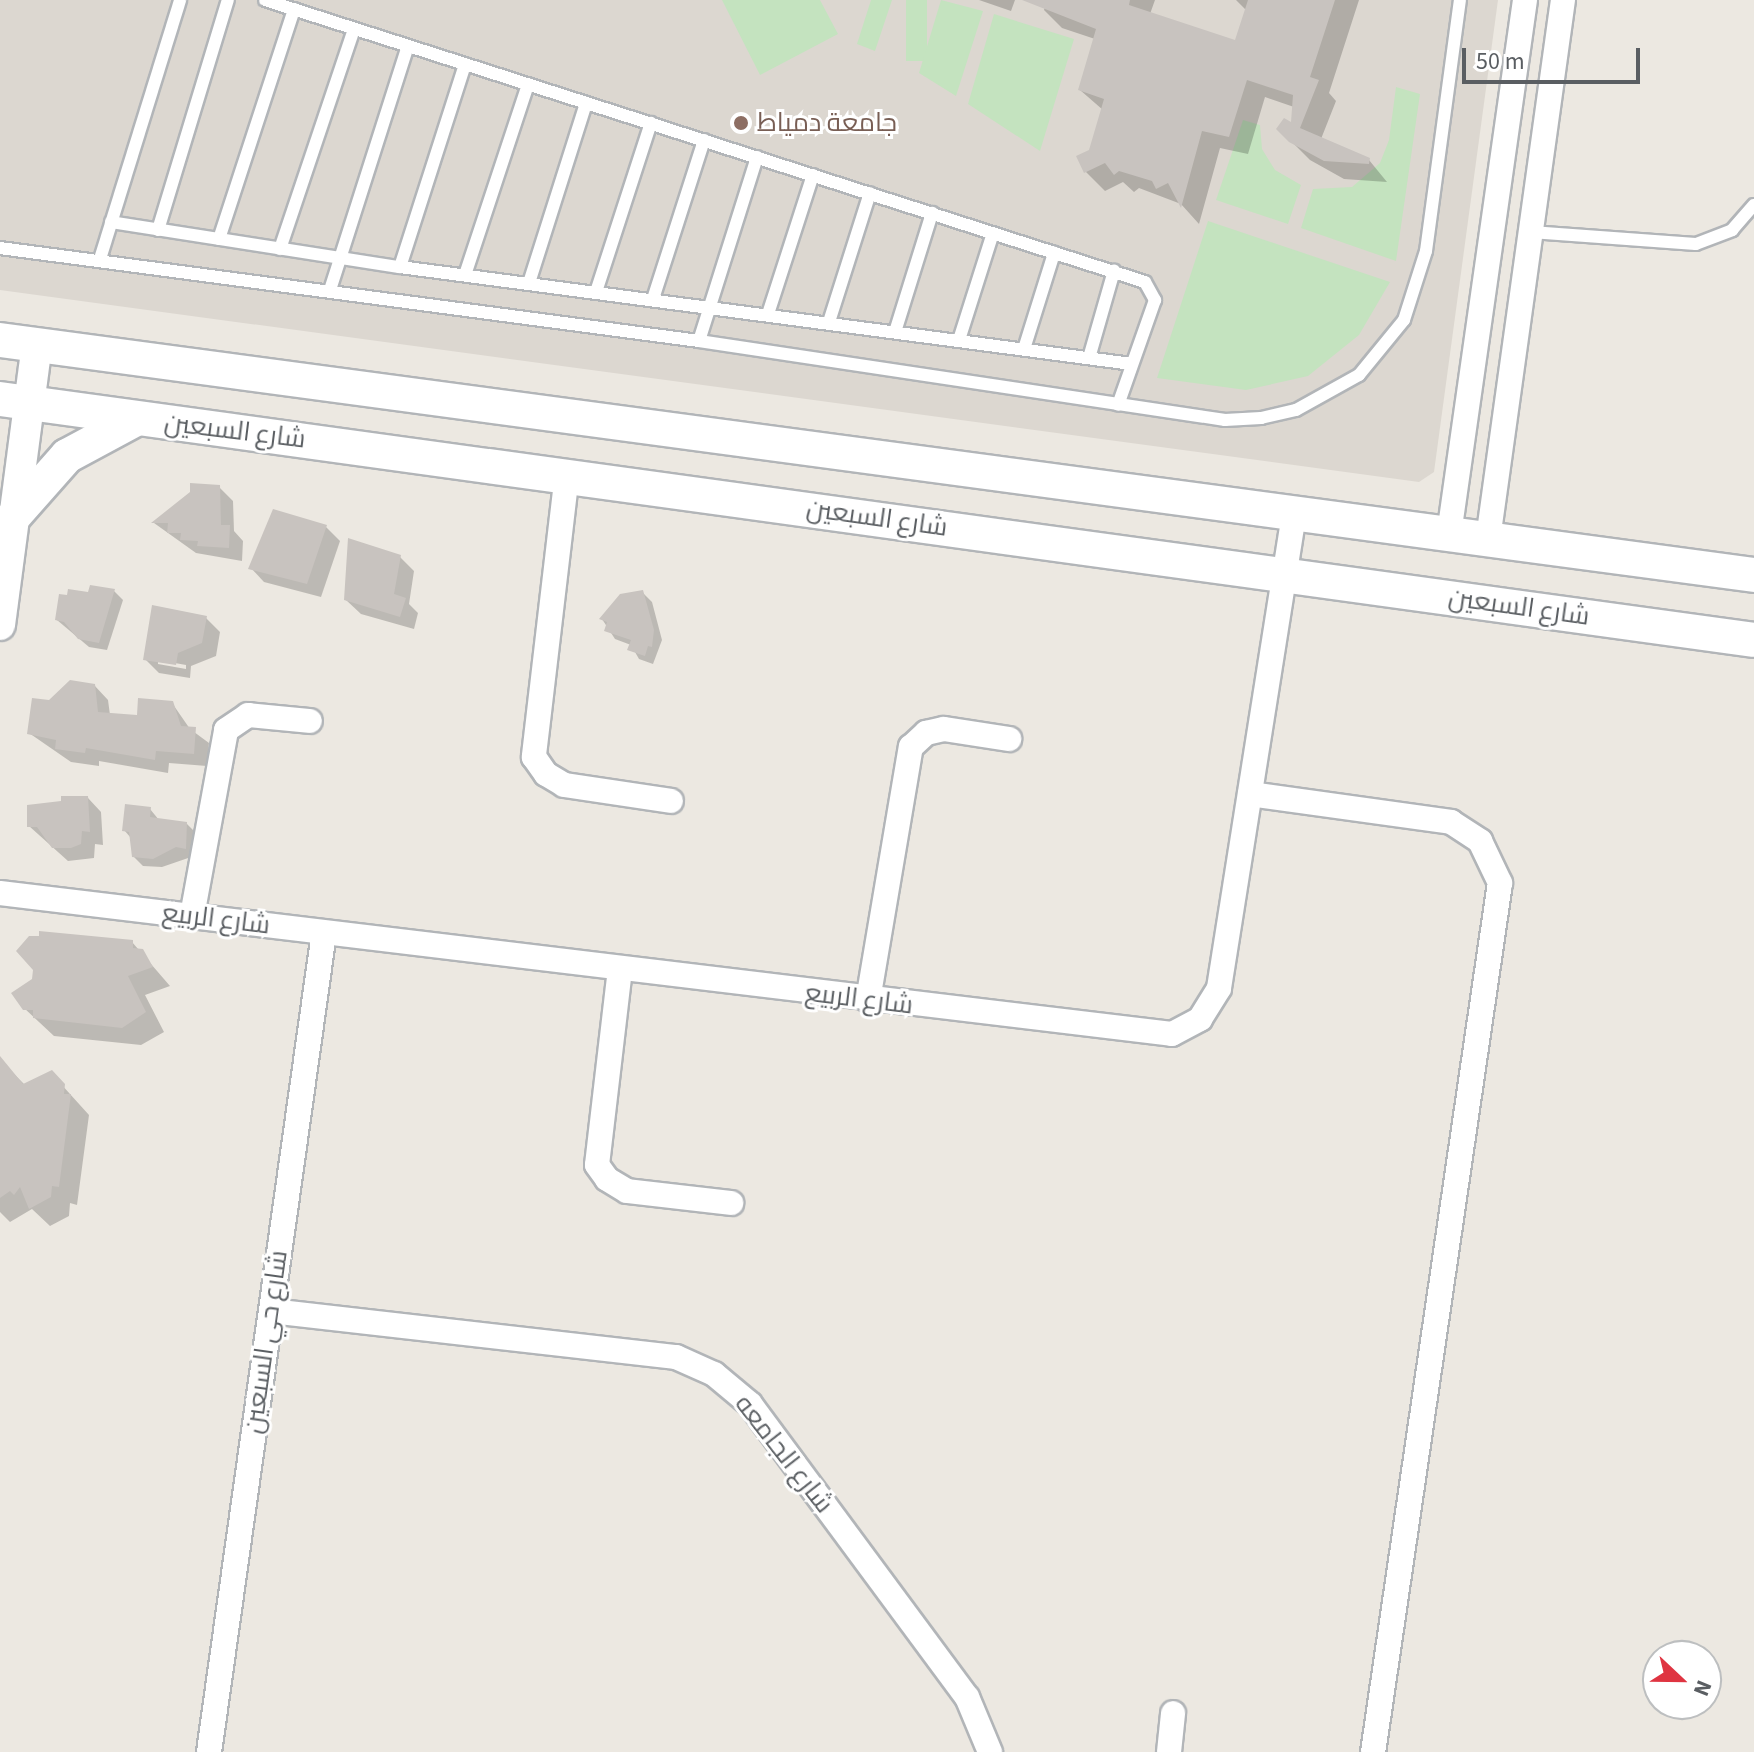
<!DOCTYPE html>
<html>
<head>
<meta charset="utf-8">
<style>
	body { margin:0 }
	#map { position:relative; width:1754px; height:1752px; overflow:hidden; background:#ece8e1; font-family:"Source Sans 3",Cairo,sans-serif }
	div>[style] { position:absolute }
	.education>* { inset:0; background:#dcd7d0 }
	.green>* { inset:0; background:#c4e3bf; transform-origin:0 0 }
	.shadow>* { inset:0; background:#0003 }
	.building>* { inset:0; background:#c8c3bf }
	.roads { filter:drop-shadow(2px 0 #b2b5b8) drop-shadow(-2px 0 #b2b5b8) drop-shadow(0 2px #b2b5b8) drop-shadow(0 -2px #b2b5b8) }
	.service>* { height:12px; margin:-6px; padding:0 6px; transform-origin:6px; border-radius:6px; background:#fff }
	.minor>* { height:24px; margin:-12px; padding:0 12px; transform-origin:12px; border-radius:12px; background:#fff }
	.tertiary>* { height:30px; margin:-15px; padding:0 15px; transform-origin:15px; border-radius:15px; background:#fff }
	.secondary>* { height:34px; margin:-17px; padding:0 17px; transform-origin:17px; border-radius:17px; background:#fff }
	.dots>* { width:22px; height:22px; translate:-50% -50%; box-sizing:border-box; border:4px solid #fff; border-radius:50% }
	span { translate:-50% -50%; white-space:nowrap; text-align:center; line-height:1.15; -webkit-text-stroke:6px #fff; paint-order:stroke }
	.education-label { font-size:26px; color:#785e54 }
	.left { translate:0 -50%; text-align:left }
	.street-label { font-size:26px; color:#5a5e62 }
	.north { position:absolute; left:1642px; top:1640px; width:80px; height:80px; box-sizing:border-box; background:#fff; border:2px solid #bdbfc0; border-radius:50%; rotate:112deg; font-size:22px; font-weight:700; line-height:32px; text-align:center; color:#5a5e62 }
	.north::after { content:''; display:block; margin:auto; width:28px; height:36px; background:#df3441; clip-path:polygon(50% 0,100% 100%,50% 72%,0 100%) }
	.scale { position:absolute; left:1462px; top:48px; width:178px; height:36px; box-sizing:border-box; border:4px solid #5a5e62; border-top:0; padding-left:10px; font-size:24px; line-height:28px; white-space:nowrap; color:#5a5e62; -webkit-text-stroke:6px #fff; paint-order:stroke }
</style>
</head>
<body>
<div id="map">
	<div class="education">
		<i style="clip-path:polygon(0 0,1498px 0,1434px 472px,1419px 482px,0 290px)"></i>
	</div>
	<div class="green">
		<i style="clip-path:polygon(722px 0,820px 0,838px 34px,760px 75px)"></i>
		<i style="clip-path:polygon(871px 0,892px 0,875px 51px,857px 44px)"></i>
		<i style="left:906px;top:0;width:21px;height:61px"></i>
		<i style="clip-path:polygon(941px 0,983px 11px,956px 96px,919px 73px)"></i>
		<i style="clip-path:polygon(994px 14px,1074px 39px,1040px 151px,968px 104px)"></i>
		<i style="clip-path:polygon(1396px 87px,1420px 94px,1396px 261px,1301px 228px,1313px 189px,1352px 187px,1380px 163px,1389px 140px)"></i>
		<i style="clip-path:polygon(1243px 120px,1260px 125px,1262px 149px,1275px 170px,1301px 185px,1288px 224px,1216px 200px)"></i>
		<i style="clip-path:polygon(1208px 221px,1390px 282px,1359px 335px,1308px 376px,1246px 390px,1157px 378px)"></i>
	</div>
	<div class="shadow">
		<i style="clip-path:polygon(979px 0,1015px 0,1011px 11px)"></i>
		<i style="clip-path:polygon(1047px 0,1155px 0,1150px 14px,1237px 42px,1247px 11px,1236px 0,1359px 0,1329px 93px,1336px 101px,1321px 139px,1369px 160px,1387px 182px,1344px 179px,1310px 160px,1279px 129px,1292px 125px,1294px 107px,1265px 97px,1248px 154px,1220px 148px,1199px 224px,1181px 204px,1139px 188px,1134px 192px,1123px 182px,1105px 191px,1086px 172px,1103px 110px,1080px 90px,1095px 39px,1062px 28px,1044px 10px)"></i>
		<i style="clip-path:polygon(219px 487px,233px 501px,234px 531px,243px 541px,242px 561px,196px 553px,154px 523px)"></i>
		<i style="clip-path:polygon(274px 511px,326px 527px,340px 541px,321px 597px,264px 582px,251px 568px)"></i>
		<i style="clip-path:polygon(400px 557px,414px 571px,409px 604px,418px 613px,414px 629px,361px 614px,346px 600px)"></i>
		<i style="clip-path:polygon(114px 591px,123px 600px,107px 650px,89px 647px,57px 620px,90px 595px)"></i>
		<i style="clip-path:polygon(643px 593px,652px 602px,662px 640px,653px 664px,639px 659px,631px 645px,615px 639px,602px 619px)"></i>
		<i style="clip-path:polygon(evenodd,206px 618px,220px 632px,216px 656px,191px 666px,190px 678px,159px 673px,145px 659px,206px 618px,158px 660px,186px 665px,186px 669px,158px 664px,158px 660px)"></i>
		<i style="clip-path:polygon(94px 685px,108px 700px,110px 715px,138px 718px,172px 703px,190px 729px,209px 743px,207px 766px,169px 763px,168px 773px,99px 761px,99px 766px,71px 762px,29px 733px,50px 702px)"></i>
		<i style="clip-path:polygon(88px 798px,101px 812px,103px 845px,95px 844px,94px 858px,68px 861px,29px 826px)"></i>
		<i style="clip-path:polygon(150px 809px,159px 820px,187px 824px,196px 833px,194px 856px,162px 867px,143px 866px,134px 857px,131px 838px,124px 830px)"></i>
		<i style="clip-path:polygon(132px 942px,170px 986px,145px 995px,164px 1032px,141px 1045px,54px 1036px,24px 1008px)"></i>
		<i style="clip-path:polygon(7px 1067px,25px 1085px,51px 1073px,89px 1115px,77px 1205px,70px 1203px,69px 1216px,50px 1226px,32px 1209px,10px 1222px,0 1212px,0 1070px)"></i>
	</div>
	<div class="building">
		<i style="clip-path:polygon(1022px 0,1130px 0,1129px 5px,1235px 40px,1248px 0,1335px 0,1310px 77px,1319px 80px,1300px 128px,1370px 158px,1369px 164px,1324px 161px,1289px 142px,1276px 129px,1284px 118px,1291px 122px,1293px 95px,1247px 80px,1229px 137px,1202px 131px,1181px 208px,1168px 183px,1156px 189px,1152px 181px,1119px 171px,1114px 175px,1105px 163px,1084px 173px,1076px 156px,1089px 150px,1104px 99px,1078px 90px,1096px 29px)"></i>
		<i style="clip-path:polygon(190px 483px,220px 485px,221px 525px,230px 525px,229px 548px,197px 546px,198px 541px,180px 540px,181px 533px,167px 533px,168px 523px,151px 523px,190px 492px)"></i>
		<i style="clip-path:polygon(273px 509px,327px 525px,307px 584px,248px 569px)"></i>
		<i style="clip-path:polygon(348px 538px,401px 555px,394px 594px,406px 598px,400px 617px,344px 600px)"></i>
		<i style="clip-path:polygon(90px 585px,115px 589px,99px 643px,78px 639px,64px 622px,55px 620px,59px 594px,67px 595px,68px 589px,88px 592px)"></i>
		<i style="clip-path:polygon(643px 590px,654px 630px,652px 647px,648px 646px,645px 656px,627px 650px,631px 640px,604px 631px,607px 622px,599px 619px,620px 594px)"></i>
		<i style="clip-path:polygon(152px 605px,207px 616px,202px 643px,178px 653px,176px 665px,143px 660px)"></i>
		<i style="clip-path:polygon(70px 680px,95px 684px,98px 712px,137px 715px,138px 698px,173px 701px,181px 726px,196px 727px,194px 754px,156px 751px,155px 760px,86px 748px,85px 753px,55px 749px,56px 740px,27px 734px,32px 698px,49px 700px)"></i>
		<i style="clip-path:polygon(61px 796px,88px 796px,90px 832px,82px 831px,81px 844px,71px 848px,52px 848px,37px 827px,27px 827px,27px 805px,61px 801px)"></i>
		<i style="clip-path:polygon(125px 804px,151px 807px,150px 817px,187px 822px,186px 849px,176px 847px,153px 859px,132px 857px,129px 832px,122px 831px)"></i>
		<i style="clip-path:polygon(39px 931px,133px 940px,133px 948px,143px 949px,153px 967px,128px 976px,146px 1012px,122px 1028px,33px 1018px,33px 1010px,23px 1010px,11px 993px,32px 979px,33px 970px,16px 951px,29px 936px,39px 936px)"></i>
		<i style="clip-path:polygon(0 1056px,23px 1084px,52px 1070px,65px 1084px,64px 1094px,71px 1094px,59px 1187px,52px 1186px,51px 1197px,29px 1209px,20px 1187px,14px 1195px,10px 1191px,0 1198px)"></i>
	</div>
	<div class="roads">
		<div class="service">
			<i style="left:265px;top:0;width:924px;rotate:17.77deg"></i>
			<i style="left:1145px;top:282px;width:21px;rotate:61deg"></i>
			<i style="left:1155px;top:300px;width:111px;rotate:109.4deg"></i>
			<i style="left:111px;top:222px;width:292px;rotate:8.9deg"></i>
			<i style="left:400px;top:267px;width:738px;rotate:7.55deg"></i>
			<i style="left:158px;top:230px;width:240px;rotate:-73.1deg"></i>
			<i style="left:1531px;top:232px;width:165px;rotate:4.2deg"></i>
			<i style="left:1696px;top:244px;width:39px;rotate:-21deg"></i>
			<i style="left:1732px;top:230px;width:33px;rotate:-49deg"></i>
			<i style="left:219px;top:239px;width:242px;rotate:-71.9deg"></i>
			<i style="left:0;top:248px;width:705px;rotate:7.58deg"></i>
			<i style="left:699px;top:341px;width:532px;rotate:8.54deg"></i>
			<i style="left:1225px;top:420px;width:36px;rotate:-3deg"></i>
			<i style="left:1261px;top:418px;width:36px;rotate:-13deg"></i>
			<i style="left:1296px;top:410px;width:72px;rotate:-29.1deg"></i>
			<i style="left:1359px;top:375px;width:71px;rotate:-50.7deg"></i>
			<i style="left:1404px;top:320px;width:72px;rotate:-72.3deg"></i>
			<i style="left:1426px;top:251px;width:253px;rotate:-82.3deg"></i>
			<i style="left:280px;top:249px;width:232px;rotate:-71.4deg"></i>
			<i style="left:100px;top:259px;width:271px;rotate:-72.8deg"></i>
			<i style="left:400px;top:267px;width:213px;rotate:-72.2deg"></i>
			<i style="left:465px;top:275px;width:201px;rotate:-71.7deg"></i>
			<i style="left:529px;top:283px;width:189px;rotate:-72.4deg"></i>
			<i style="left:330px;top:290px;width:256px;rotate:-72.3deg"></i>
			<i style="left:596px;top:292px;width:178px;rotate:-72deg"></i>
			<i style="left:653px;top:299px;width:167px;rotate:-72.2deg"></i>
			<i style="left:768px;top:314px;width:146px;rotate:-72.1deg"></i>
			<i style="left:829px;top:322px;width:135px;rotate:-72.4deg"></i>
			<i style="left:895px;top:332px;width:125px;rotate:-72.7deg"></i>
			<i style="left:959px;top:340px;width:112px;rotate:-72.4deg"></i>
			<i style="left:699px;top:341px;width:193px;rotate:-72.5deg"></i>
			<i style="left:1024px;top:349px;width:101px;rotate:-72.6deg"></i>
			<i style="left:1089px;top:358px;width:91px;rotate:-74deg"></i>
		</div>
		<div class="minor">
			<i style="left:567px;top:474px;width:285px;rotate:96.7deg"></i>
			<i style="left:534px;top:757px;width:21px;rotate:55deg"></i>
			<i style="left:546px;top:774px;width:21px;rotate:31deg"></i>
			<i style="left:564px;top:785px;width:108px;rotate:8.5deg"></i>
			<i style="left:1449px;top:534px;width:539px;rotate:-81.9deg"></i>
			<i style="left:1488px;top:539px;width:544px;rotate:-82.08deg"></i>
			<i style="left:1250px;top:794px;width:203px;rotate:7.9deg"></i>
			<i style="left:1451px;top:822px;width:35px;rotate:33deg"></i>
			<i style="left:1480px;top:841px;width:47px;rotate:64.5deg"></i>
			<i style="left:1500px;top:883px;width:878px;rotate:98.31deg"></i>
			<i style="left:0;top:893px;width:1180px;rotate:6.86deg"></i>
			<i style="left:1172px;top:1034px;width:32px;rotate:-28deg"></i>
			<i style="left:1200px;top:1019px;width:36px;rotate:-58deg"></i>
			<i style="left:1219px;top:988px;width:481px;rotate:-81deg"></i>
			<i style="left:192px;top:916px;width:189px;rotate:-79.6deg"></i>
			<i style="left:226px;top:730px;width:27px;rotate:-34deg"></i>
			<i style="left:248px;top:715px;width:62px;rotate:5.5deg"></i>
			<i style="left:620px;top:969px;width:197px;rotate:96.7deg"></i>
			<i style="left:597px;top:1165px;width:17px;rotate:54deg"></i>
			<i style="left:607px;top:1179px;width:23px;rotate:31deg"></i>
			<i style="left:627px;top:1191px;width:105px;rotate:6.6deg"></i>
			<i style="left:868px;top:1000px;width:257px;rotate:-80.4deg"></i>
			<i style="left:911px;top:747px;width:21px;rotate:-43deg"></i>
			<i style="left:926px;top:733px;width:18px;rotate:-13deg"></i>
			<i style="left:944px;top:729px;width:66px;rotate:8.7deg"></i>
			<i style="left:271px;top:1311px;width:408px;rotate:6.5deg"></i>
			<i style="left:676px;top:1357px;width:42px;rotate:24.1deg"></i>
			<i style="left:714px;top:1374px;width:47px;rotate:39.8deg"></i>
			<i style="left:750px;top:1404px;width:365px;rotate:53.5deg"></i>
			<i style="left:967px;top:1697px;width:60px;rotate:67.3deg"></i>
			<i style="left:209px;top:1752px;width:827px;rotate:-82.01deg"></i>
			<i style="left:1169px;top:1752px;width:39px;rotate:-84deg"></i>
		</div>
		<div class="tertiary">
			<i style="left:0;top:625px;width:282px;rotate:-82.5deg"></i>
		</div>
		<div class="secondary">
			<i style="left:0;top:340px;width:1770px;rotate:7.63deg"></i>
			<i style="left:0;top:399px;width:1770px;rotate:7.82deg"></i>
			<i style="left:14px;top:516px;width:80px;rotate:-48.5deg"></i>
			<i style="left:67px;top:456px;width:78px;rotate:-28.2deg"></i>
		</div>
	</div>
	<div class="dots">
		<i style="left:741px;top:123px;background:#8d6e63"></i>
	</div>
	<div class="education-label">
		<span class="left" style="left:757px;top:123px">جامعة دمياط</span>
	</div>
	<div class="street-label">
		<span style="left:235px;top:431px;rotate:7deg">شارع السبعين</span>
		<span style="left:877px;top:518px;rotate:8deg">شارع السبعين</span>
		<span style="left:1519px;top:607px;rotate:8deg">شارع السبعين</span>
		<span style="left:216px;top:919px;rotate:7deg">شارع الربيع</span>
		<span style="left:859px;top:999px;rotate:7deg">شارع الربيع</span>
		<span style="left:266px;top:1342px;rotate:-82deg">شارع حي السبعين</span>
		<span style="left:784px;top:1454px;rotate:52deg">شارع الجامعه</span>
	</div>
	<div class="north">N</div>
	<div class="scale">50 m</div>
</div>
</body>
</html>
